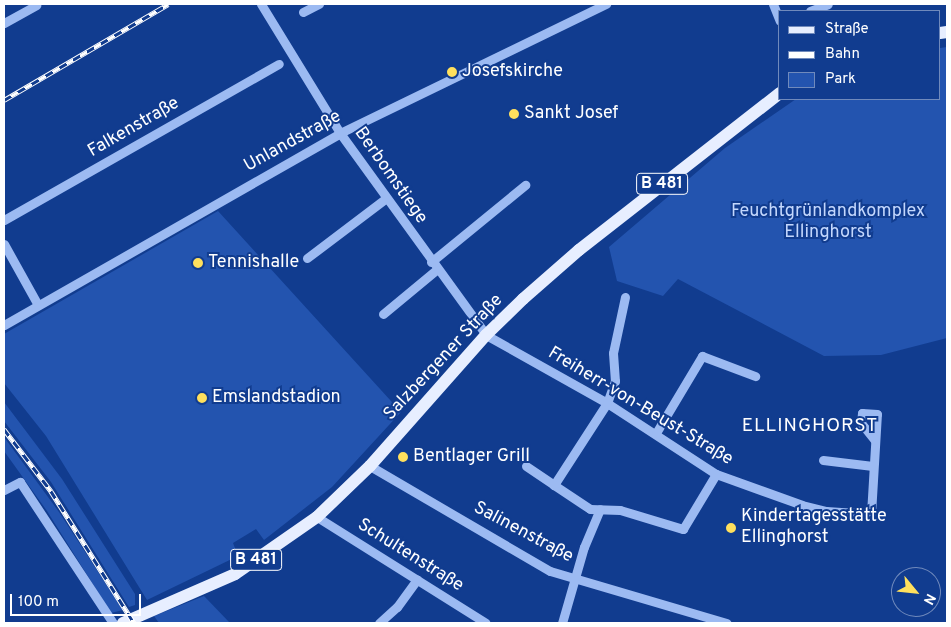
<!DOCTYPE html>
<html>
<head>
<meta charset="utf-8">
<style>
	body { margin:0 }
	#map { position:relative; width:951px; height:627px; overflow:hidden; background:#113c8f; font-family:Overpass,sans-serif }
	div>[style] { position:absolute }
	.green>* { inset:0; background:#2354af }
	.minor>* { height:9px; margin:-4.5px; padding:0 4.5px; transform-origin:4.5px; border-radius:4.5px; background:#9cbaf2 }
	.major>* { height:12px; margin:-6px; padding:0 6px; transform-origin:6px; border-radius:6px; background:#e7eeff }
	.rail>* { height:4.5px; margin-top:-2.25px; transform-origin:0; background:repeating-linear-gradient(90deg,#113c8f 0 8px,#fff 0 16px); box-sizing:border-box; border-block:1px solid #fff }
	.dots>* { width:14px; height:14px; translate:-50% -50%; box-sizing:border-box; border:2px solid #113c8f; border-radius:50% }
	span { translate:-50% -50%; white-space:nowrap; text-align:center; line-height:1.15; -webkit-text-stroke:4px #113c8f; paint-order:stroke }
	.shield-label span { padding:1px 4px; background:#113c8f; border:1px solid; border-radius:4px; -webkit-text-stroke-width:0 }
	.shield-label { font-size:16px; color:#fff; font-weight:700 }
	.poi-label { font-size:18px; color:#fff }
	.left { translate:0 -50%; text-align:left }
	.street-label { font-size:18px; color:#fff }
	.park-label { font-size:18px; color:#c3d7fd }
	.neighbourhood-label { font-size:19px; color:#fff; letter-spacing:1px }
	.frame { position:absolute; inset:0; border:5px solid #fff; pointer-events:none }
	.legend { position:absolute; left:778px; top:10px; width:162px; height:90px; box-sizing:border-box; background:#113c8f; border:1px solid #708abc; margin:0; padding:6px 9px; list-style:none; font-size:15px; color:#fff }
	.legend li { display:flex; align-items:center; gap:10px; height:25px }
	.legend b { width:25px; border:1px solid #708abc }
	.north { position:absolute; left:891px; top:567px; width:50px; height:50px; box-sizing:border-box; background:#113c8f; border:1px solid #708abc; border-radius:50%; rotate:118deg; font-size:14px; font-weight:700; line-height:20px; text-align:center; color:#fff }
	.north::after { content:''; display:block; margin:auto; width:18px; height:22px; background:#ffe05d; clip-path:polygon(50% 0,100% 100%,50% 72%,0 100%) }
	.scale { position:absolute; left:10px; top:594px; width:131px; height:22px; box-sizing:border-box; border:2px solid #fff; border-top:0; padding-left:6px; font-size:15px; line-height:18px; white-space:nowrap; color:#fff; -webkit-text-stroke:4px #113c8f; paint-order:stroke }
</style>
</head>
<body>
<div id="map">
	<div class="green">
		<i style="clip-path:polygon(947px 47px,947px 338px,881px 355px,824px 356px,678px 279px,663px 296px,617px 281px,609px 247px,725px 148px,796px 99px,940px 99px,940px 48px)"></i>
		<i style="clip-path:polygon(218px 211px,401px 412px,332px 487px,264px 540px,256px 529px,233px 543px,238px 556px,147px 600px,46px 436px,4px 383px,4px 334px)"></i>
		<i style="clip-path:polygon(4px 402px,62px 479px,135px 594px,135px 605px,129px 607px,51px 482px,4px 421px)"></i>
		<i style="clip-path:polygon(4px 437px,59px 512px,123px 610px,111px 613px,47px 511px,4px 451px)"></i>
		<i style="clip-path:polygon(204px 596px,230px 623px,159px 623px,154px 616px)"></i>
	</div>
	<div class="minor">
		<i style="left:261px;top:4px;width:151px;rotate:58.5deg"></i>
		<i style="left:340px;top:133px;width:249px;rotate:54.1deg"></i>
		<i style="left:486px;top:335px;width:139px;rotate:29.3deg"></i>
		<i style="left:607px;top:403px;width:130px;rotate:33.1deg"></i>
		<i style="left:716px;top:474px;width:91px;rotate:19.8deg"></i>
		<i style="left:802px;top:505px;width:25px;rotate:14deg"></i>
		<i style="left:826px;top:511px;width:45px;rotate:3.8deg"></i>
		<i style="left:871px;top:514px;width:100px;rotate:-86.6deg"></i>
		<i style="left:877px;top:414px;width:15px;rotate:-176deg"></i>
		<i style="left:862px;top:413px;width:10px;rotate:96deg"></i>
		<i style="left:861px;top:423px;width:22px;rotate:51deg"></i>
		<i style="left:773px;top:4px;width:18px;rotate:68deg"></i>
		<i style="left:810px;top:11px;width:19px;rotate:-21deg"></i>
		<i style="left:303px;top:12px;width:18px;rotate:-27deg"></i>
		<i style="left:4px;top:23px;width:37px;rotate:-29deg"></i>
		<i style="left:4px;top:220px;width:316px;rotate:-29.6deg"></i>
		<i style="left:4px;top:244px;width:70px;rotate:60.9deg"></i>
		<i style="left:307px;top:258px;width:98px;rotate:-37.1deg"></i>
		<i style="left:431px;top:262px;width:122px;rotate:-39.3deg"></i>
		<i style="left:625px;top:297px;width:57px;rotate:102.1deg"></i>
		<i style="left:613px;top:353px;width:28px;rotate:86deg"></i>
		<i style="left:615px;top:381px;width:23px;rotate:110deg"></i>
		<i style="left:607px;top:403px;width:98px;rotate:122.9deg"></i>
		<i style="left:554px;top:485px;width:43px;rotate:33.7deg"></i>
		<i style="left:590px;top:509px;width:30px;rotate:2deg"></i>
		<i style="left:620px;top:510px;width:66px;rotate:16.8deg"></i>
		<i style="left:683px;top:529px;width:64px;rotate:-59deg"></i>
		<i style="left:383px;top:314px;width:69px;rotate:-39.7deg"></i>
		<i style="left:4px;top:325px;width:387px;rotate:-29.7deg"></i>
		<i style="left:340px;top:133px;width:296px;rotate:-25.9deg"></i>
		<i style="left:656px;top:433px;width:90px;rotate:-59.1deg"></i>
		<i style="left:702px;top:356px;width:57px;rotate:20.7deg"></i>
		<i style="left:823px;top:460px;width:50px;rotate:6.8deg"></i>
		<i style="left:370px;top:466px;width:208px;rotate:30.3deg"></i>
		<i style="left:550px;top:571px;width:184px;rotate:16.4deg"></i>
		<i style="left:526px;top:466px;width:34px;rotate:34deg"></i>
		<i style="left:4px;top:490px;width:18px;rotate:-27deg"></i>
		<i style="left:20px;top:482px;width:169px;rotate:56.6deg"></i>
		<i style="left:317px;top:517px;width:199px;rotate:32.1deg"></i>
		<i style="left:379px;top:623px;width:24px;rotate:-42deg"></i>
		<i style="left:397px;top:607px;width:34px;rotate:-54deg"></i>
		<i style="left:562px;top:623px;width:79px;rotate:-73.9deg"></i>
		<i style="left:584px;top:547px;width:41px;rotate:-67.2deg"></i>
	</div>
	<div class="major">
		<i style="left:940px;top:33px;width:7px;rotate:-8deg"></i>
		<i style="left:123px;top:623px;width:122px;rotate:-23.6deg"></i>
		<i style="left:235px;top:574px;width:100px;rotate:-34.8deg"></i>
		<i style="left:317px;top:517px;width:74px;rotate:-43.9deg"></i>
		<i style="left:370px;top:466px;width:175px;rotate:-48.5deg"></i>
		<i style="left:486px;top:335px;width:52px;rotate:-44.2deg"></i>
		<i style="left:523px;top:299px;width:74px;rotate:-41.2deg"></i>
		<i style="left:579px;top:250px;width:255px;rotate:-38deg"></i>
	</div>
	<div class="rail">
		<i style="left:4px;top:100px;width:190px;rotate:-30.3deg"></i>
		<i style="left:4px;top:429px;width:78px;rotate:52.8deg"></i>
		<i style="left:51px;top:491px;width:156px;rotate:57.8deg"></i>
	</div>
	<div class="dots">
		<i style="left:452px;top:72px;background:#ffe05d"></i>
		<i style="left:514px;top:114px;background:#ffe05d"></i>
		<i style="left:198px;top:263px;background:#ffe05d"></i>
		<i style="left:202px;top:398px;background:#ffe05d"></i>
		<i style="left:403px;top:457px;background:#ffe05d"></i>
		<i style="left:731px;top:528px;background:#ffe05d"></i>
	</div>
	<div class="shield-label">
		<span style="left:662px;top:184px">B 481</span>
		<span style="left:256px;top:560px">B 481</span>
	</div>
	<div class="poi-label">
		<span class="left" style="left:462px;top:72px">Josefskirche</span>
		<span class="left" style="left:524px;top:114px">Sankt Josef</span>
		<span class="left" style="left:208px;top:263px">Tennishalle</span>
		<span class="left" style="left:212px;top:398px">Emslandstadion</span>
		<span class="left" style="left:413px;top:457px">Bentlager Grill</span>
		<span class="left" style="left:741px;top:528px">Kindertagesstätte<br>Ellinghorst</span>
	</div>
	<div class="street-label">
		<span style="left:134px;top:128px;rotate:-30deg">Falkenstraße</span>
		<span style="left:293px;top:142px;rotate:-29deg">Unlandstraße</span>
		<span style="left:390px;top:176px;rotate:55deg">Berbomstiege</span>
		<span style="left:444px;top:358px;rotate:-47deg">Salzbergener Straße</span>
		<span style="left:640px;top:407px;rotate:31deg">Freiherr-von-Beust-Straße</span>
		<span style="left:523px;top:533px;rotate:28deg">Salinenstraße</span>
		<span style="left:410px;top:556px;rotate:32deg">Schultenstraße</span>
	</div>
	<div class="park-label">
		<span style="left:828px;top:223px">Feuchtgrünlandkomplex<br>Ellinghorst</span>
	</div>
	<div class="neighbourhood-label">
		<span style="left:810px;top:427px">ELLINGHORST</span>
	</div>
	<div class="frame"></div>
	<ul class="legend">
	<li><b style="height:6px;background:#e7eeff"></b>Straße</li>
	<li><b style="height:6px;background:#fff"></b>Bahn</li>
	<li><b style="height:14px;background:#2354af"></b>Park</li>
	</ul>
	<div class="north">N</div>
	<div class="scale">100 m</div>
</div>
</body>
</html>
